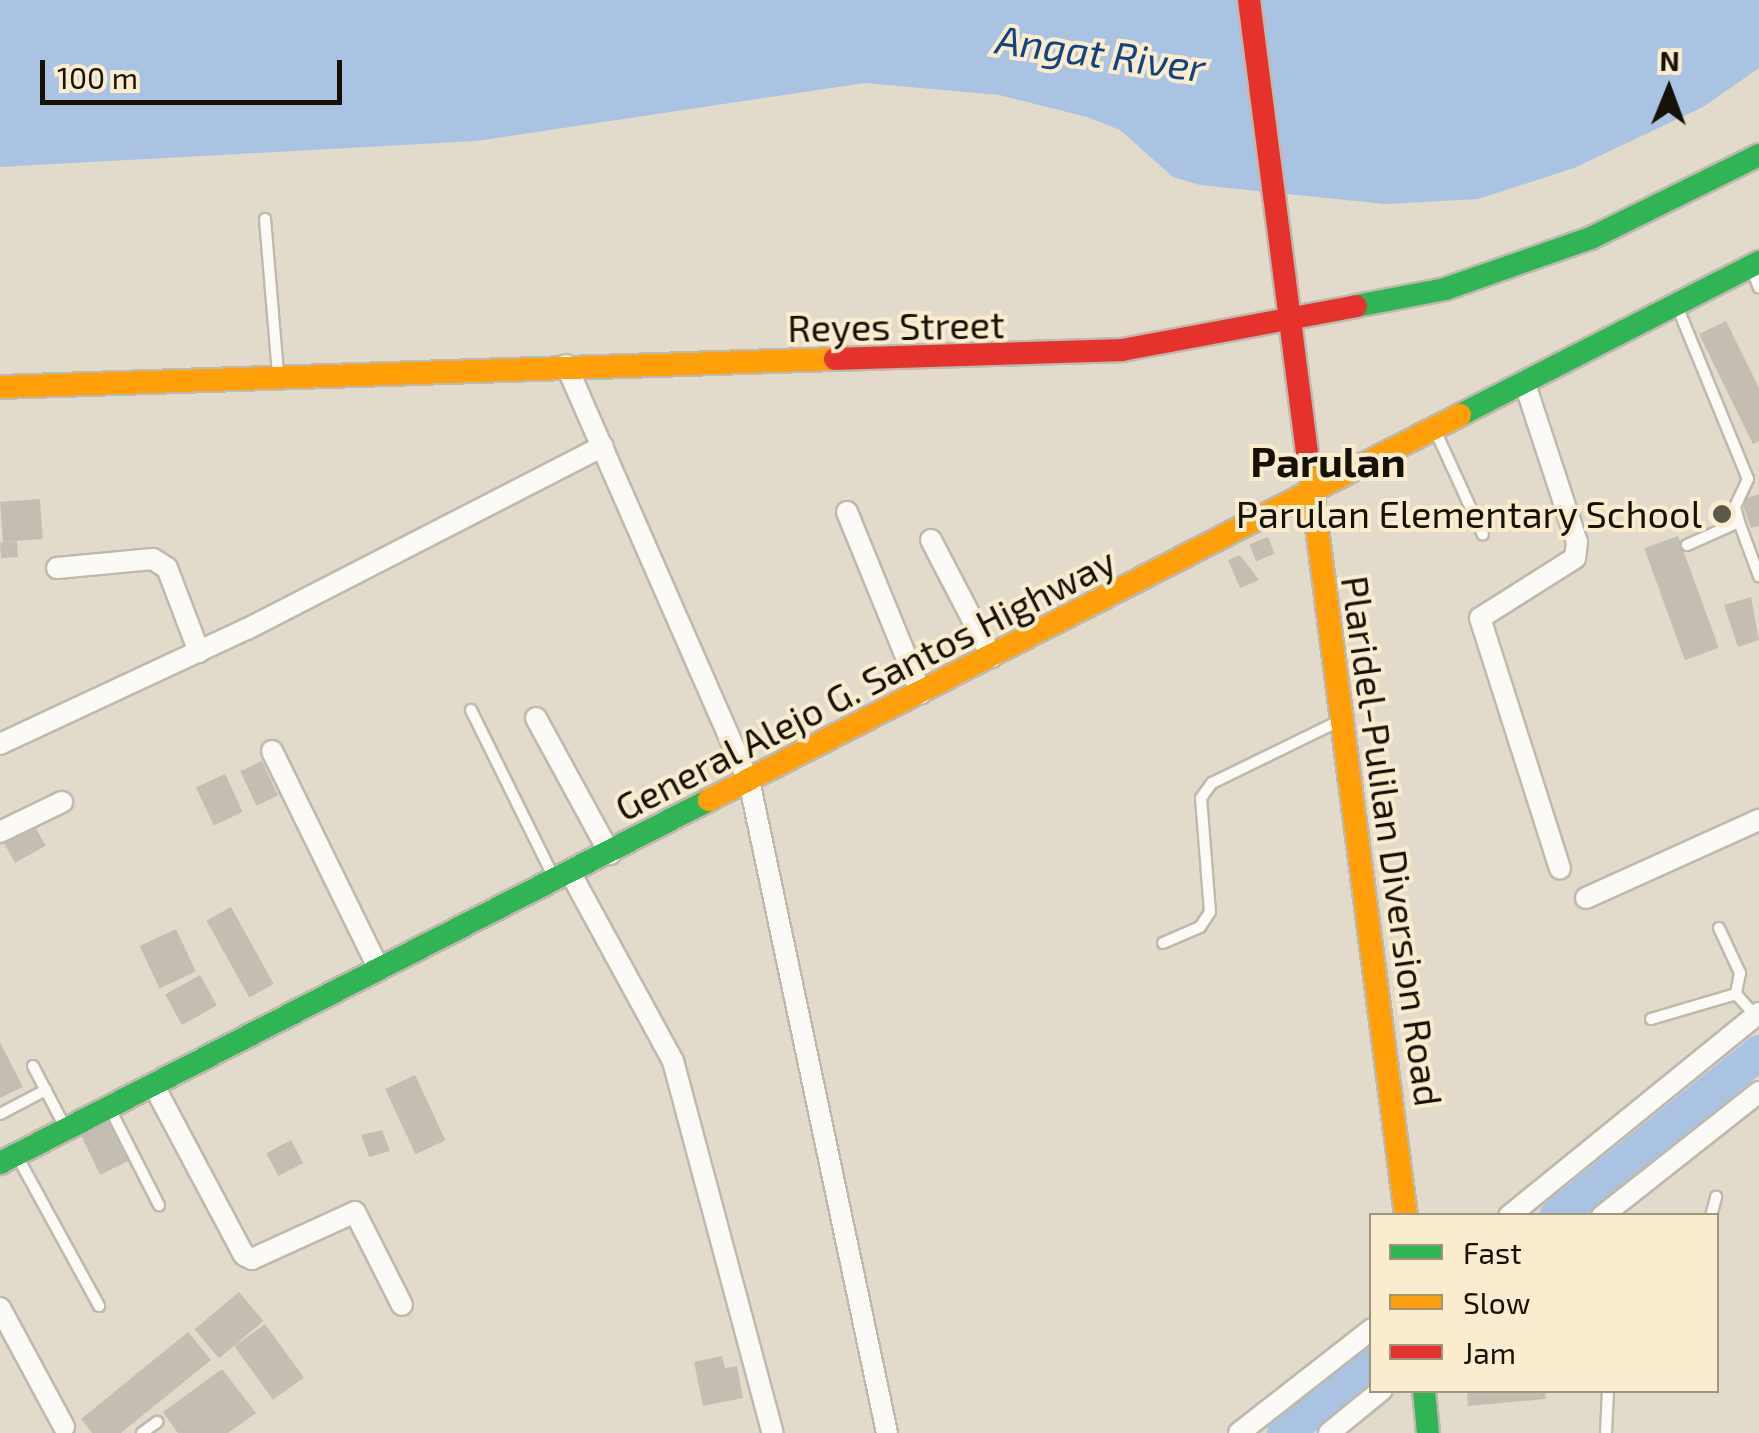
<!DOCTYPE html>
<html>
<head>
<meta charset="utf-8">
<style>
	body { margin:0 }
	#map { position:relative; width:1759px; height:1433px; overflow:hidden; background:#e2dbcb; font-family:"Exo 2",sans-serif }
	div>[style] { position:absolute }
	.water>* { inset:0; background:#abc3e2 }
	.river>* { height:35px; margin:-17.5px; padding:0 17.5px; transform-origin:17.5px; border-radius:17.5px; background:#abc3e2 }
	.building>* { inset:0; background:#c4beb2; transform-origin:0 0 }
	.roads { filter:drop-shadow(2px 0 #bfb9ad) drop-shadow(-2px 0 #bfb9ad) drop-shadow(0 2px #bfb9ad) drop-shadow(0 -2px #bfb9ad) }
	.lane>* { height:10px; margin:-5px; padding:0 5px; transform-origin:5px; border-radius:5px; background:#fbfaf7 }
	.street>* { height:20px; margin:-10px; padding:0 10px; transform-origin:10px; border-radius:10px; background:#fbfaf7 }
	.fast>* { height:22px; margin:-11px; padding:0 11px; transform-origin:11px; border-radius:11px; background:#30b455 }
	.slow>* { height:22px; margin:-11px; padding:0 11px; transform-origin:11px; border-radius:11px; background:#ff9f0a }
	.jam>* { height:22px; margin:-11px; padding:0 11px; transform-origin:11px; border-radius:11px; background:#e5322d }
	.dots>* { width:28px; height:28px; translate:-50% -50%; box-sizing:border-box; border:5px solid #faecce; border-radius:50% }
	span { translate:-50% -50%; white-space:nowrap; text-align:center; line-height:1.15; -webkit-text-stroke:8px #faecce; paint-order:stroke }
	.street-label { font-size:38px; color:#161107 }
	.poi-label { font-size:38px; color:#161107 }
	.right { translate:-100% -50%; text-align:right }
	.water-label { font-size:40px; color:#14427e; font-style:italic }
	.quarter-label { font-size:42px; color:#161107; font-weight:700 }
	.legend { position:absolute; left:1369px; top:1213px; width:350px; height:180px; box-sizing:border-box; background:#faecce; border:2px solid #9f947e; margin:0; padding:12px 18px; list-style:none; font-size:30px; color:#161107 }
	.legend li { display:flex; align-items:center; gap:20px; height:50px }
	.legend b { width:50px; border:2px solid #9f947e }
	.north { position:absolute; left:1619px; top:40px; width:100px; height:100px; -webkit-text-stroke:8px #faecce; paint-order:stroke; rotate:1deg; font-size:28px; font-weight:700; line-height:40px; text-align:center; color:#161107 }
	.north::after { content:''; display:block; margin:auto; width:35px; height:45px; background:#161107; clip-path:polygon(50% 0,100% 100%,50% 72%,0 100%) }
	.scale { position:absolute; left:40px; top:60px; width:302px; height:45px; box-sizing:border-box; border:5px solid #161107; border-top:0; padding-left:12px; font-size:30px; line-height:35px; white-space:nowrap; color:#161107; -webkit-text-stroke:8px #faecce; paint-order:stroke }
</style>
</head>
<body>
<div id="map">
	<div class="water">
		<i style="clip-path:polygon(0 0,1759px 0,1759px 68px,1703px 107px,1574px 168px,1478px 199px,1385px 204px,1200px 185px,1173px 177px,1120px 130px,1087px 117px,999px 95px,865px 83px,476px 141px,0 167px)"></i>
	</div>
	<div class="river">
		<i style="left:1556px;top:1216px;width:261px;rotate:-38.9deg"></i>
		<i style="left:1284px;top:1433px;width:112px;rotate:-38.5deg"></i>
	</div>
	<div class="building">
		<i style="clip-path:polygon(1726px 321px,1759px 388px,1759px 441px,1753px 444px,1699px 334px)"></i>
		<i style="clip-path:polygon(1759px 494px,1759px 526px,1751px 528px,1741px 500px)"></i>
		<i style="left:40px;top:499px;width:40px;height:40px;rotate:86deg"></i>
		<i style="left:1678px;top:536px;width:119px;height:36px;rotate:70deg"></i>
		<i style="left:1268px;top:537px;width:18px;height:20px;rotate:68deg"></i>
		<i style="left:17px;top:541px;width:16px;height:17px;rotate:86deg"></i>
		<i style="clip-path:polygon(1240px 555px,1259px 580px,1240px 588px,1228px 560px)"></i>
		<i style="clip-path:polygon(1751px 597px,1759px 640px,1738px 647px,1724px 605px)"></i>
		<i style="left:262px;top:761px;width:38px;height:24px;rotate:65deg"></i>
		<i style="left:225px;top:774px;width:42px;height:32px;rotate:65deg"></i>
		<i style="left:33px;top:823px;width:26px;height:35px;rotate:61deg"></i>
		<i style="left:231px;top:907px;width:88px;height:28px;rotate:61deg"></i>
		<i style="left:176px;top:929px;width:47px;height:40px;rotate:65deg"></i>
		<i style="left:200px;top:975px;width:35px;height:40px;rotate:61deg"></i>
		<i style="clip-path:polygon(0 1042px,23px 1087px,0 1098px)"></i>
		<i style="left:415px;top:1075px;width:72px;height:33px;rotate:65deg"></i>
		<i style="left:110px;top:1122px;width:43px;height:32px;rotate:64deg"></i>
		<i style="clip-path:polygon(382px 1130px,390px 1151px,369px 1157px,361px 1135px)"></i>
		<i style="left:291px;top:1140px;width:26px;height:28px;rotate:62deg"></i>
		<i style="left:239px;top:1292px;width:38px;height:58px;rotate:50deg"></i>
		<i style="left:265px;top:1324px;width:66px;height:38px;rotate:54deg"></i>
		<i style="clip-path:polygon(188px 1332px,211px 1360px,121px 1433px,92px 1433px,81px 1419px)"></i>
		<i style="clip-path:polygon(722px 1356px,725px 1368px,737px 1366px,743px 1398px,703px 1406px,694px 1362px)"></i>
		<i style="clip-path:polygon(222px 1369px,256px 1413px,228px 1433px,178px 1433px,163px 1412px)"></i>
		<i style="clip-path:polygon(1467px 1390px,1545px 1390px,1546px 1399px,1468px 1406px)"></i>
	</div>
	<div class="roads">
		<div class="lane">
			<i style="left:265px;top:219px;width:157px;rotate:85.2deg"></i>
			<i style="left:1751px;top:267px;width:22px;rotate:69deg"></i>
			<i style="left:1677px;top:306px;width:187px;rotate:67.7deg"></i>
			<i style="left:1748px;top:479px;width:31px;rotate:115deg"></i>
			<i style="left:1735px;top:507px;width:16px;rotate:75deg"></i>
			<i style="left:1739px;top:522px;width:57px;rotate:156.1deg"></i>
			<i style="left:1435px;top:430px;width:115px;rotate:65.4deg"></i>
			<i style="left:1739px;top:522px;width:58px;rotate:69.7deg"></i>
			<i style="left:471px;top:710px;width:185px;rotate:63.7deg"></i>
			<i style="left:1719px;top:928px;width:50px;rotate:65deg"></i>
			<i style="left:1740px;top:973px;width:21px;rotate:101deg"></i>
			<i style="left:1163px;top:943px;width:40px;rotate:-23.4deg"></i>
			<i style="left:1200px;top:927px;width:18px;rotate:-56deg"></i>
			<i style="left:1210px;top:912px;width:114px;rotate:-94.5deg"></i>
			<i style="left:1201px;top:798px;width:19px;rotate:-54deg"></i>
			<i style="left:1212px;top:783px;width:137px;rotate:-26deg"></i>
			<i style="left:1651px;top:1019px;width:89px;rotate:-16.4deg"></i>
			<i style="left:1736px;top:994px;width:28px;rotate:48deg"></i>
			<i style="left:33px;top:1066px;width:67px;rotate:62.3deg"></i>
			<i style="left:110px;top:1109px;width:108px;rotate:63deg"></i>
			<i style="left:0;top:1114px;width:52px;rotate:-27.6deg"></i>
			<i style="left:17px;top:1156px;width:171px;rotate:61.3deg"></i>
			<i style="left:1711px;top:1216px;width:20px;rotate:-75deg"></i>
			<i style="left:142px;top:1433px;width:19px;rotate:-36deg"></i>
			<i style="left:1606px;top:1433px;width:43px;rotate:-87.3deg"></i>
		</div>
		<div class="street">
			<i style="left:566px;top:365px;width:459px;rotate:66.3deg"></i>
			<i style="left:750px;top:785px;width:662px;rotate:78.06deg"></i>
			<i style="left:1524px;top:381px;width:169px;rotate:71.8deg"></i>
			<i style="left:1577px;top:542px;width:16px;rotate:97deg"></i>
			<i style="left:1575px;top:558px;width:112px;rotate:147.7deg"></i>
			<i style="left:1480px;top:618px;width:263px;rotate:72.3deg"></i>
			<i style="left:847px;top:512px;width:196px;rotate:67.8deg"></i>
			<i style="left:931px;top:540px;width:132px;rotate:62.5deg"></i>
			<i style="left:57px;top:568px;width:96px;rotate:-5.4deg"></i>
			<i style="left:153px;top:559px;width:17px;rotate:33deg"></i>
			<i style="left:167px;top:568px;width:90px;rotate:69.1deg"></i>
			<i style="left:536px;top:718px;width:155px;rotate:61.4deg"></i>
			<i style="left:0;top:744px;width:272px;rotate:-25deg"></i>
			<i style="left:247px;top:629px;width:400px;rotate:-27.2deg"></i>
			<i style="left:272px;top:751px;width:243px;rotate:63.9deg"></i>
			<i style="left:0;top:832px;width:69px;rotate:-25.8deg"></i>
			<i style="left:571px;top:874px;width:213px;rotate:61.4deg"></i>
			<i style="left:673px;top:1061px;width:385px;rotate:75deg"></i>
			<i style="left:1586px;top:898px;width:190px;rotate:-24.3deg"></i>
			<i style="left:154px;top:1086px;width:191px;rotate:62deg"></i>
			<i style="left:244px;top:1255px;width:9px;rotate:27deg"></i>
			<i style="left:252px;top:1259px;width:113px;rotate:-24.5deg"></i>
			<i style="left:355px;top:1212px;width:104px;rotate:63.2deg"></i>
			<i style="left:1509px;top:1216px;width:322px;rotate:-39.1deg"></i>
			<i style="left:1602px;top:1216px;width:200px;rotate:-38.3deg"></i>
			<i style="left:0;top:1308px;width:135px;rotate:61.7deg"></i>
			<i style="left:1239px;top:1433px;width:169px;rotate:-38deg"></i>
			<i style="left:1329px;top:1433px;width:68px;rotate:-39.1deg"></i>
		</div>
		<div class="fast">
			<i style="left:1356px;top:306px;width:91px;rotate:-10.8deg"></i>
			<i style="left:1445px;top:289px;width:155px;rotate:-19.3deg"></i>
			<i style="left:1591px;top:238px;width:187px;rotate:-26.3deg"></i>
			<i style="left:1460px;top:415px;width:336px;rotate:-27.1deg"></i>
			<i style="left:0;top:1163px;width:797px;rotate:-27.11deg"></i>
			<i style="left:1424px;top:1390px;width:43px;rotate:84.7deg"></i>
		</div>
		<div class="slow">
			<i style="left:0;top:387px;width:835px;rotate:-1.92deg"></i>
			<i style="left:1308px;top:458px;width:764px;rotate:82.63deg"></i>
			<i style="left:709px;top:800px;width:844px;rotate:-27.14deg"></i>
		</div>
		<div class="jam">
			<i style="left:1249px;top:0;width:462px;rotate:82.7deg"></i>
			<i style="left:835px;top:359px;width:287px;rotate:-1.8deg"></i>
			<i style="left:1122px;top:350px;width:238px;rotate:-10.6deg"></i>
		</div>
	</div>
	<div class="dots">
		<i style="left:1722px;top:514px;background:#5d584c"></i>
	</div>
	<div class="street-label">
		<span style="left:896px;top:326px;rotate:-1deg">Reyes Street</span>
		<span style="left:865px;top:684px;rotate:-27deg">General Alejo G. Santos Highway</span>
		<span style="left:1392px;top:841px;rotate:82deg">Plaridel-Pulilan Diversion Road</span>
	</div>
	<div class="poi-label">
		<span class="right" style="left:1702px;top:514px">Parulan Elementary School</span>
	</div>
	<div class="water-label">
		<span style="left:1101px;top:52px;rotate:8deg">Angat River</span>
	</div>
	<div class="quarter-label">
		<span style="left:1328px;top:460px">Parulan</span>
	</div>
	<ul class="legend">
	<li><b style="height:12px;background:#30b455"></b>Fast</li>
	<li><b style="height:12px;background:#ff9f0a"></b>Slow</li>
	<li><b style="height:12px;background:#e5322d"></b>Jam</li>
	</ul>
	<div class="north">N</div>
	<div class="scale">100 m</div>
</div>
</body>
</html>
